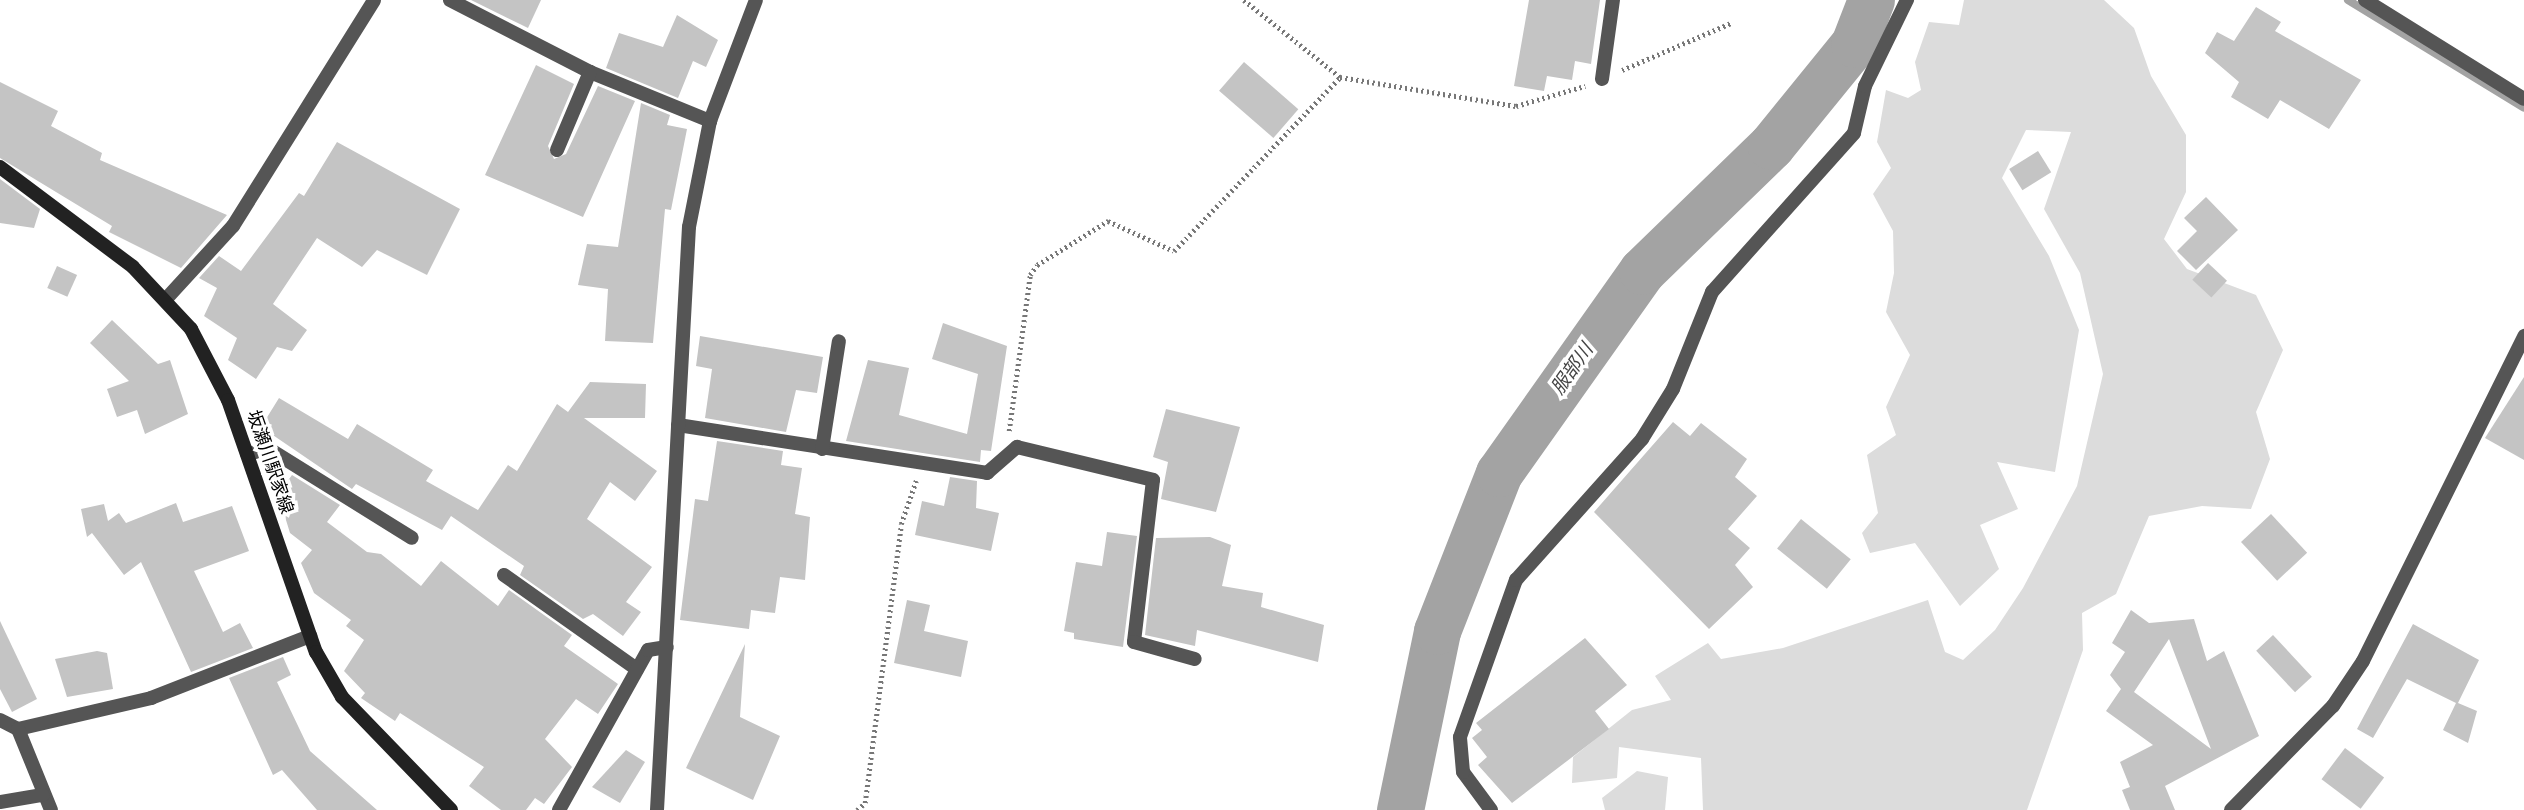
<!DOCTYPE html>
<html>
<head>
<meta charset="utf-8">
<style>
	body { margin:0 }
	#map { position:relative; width:2524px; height:810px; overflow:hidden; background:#fff; font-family:"Public Sans","Noto Sans JP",sans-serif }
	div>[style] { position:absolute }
	.green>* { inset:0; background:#dcdcdc }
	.stream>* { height:8px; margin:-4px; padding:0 4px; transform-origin:4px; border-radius:4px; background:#a3a3a3 }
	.river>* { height:47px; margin:-23.5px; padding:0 23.5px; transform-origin:23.5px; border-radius:23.5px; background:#a3a3a3 }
	.building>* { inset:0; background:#c4c4c4; transform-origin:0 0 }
	.path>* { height:4.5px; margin-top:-2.25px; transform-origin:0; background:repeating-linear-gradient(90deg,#777 0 2px,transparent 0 5.5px) }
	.minor>* { height:14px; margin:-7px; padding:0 7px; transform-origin:7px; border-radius:7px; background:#555 }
	.tertiary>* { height:14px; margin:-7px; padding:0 7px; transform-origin:7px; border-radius:7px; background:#555 }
	.secondary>* { height:14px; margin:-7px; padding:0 7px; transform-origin:7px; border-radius:7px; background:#222 }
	span { translate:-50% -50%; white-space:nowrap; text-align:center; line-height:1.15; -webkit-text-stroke:7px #fff; paint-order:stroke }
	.street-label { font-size:18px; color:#000 }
	.water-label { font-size:19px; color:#444; font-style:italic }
</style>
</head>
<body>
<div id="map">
	<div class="green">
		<i style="clip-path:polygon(1964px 0,2104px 0,2134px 28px,2151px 76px,2186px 135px,2186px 192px,2164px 239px,2187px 269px,2256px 295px,2283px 350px,2256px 412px,2270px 459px,2251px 509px,2202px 506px,2149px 516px,2116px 594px,2082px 613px,2083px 650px,2027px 810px,1703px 810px,1701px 758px,1619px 747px,1617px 778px,1572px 783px,1573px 757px,1632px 710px,1671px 700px,1655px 676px,1708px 643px,1721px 659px,1783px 648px,1928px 600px,1945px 652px,1963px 660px,1995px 630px,2023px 588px,2077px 486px,2103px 374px,2080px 273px,2044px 209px,2071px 132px,2026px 130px,2002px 178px,2049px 256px,2079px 330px,2055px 472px,1997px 462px,2018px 509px,1980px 525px,1999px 569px,1960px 606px,1915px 543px,1870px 553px,1862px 533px,1878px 513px,1867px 455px,1896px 435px,1886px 407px,1910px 355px,1886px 312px,1894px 273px,1893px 231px,1873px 194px,1891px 168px,1877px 142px,1886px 90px,1908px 98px,1921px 90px,1915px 62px,1929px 22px,1959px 25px)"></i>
		<i style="clip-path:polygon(1637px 771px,1668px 777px,1665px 810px,1605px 810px,1602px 798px)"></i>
	</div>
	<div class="stream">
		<i style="left:2348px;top:0;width:206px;rotate:31.5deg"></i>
	</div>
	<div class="river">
		<i style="left:1400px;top:810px;width:183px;rotate:-78.3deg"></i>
		<i style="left:1437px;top:631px;width:170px;rotate:-68.6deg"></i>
		<i style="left:1499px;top:473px;width:247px;rotate:-54.7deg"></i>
		<i style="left:1642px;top:271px;width:180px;rotate:-44.1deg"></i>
		<i style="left:1771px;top:146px;width:132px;rotate:-50.9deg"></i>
		<i style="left:1854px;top:44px;width:47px;rotate:-68.9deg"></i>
	</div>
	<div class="building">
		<i style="clip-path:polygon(471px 0,541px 0,528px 28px)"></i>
		<i style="clip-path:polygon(1529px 0,1600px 0,1591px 64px,1575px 61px,1572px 80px,1547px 76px,1544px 91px,1514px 86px)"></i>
		<i style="clip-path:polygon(2256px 7px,2281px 22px,2275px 31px,2361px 80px,2329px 129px,2280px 100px,2268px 119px,2231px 97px,2239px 82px,2205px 53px,2217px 32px,2234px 41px)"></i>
		<i style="clip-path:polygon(677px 15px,718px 40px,706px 67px,693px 61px,678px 98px,606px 68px,619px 33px,663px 47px)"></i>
		<i style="left:1244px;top:62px;width:72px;height:38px;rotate:41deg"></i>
		<i style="clip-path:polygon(536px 65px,574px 84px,548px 146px,554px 159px,566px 154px,598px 86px,635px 101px,583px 217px,485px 175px)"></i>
		<i style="clip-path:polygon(0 82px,58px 111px,51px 126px,102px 153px,100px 160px,227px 215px,181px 268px,109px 232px,112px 226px,0 158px)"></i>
		<i style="clip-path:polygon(641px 103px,670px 115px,667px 125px,687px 129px,671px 210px,665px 209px,653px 343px,605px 341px,608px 289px,578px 285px,587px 244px,618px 247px)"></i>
		<i style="clip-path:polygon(337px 142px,460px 209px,427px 275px,377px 250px,362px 267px,317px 238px,273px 304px,307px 330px,292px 351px,277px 347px,256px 379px,228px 360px,237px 338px,204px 316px,217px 288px,199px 278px,219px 256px,241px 271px,299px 193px,304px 196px)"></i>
		<i style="left:2038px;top:151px;width:25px;height:34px;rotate:58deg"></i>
		<i style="clip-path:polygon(0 179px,40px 209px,34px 228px,0 223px)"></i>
		<i style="clip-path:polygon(2206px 197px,2238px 230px,2196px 270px,2177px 251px,2197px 231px,2184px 218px)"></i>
		<i style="left:2208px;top:263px;width:26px;height:23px;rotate:43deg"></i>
		<i style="left:57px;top:266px;width:22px;height:24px;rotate:24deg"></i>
		<i style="clip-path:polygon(112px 320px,158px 364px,170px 360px,188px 414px,145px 434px,137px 410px,117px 417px,107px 389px,129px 381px,90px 343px)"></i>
		<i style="clip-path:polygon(943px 323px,1007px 346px,991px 451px,981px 450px,980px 462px,846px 441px,868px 360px,909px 368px,899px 415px,967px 434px,978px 374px,932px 359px)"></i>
		<i style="clip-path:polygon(700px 336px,823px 357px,817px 393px,796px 390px,786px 432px,705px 418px,712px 369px,696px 366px)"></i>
		<i style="clip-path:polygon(2524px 377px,2524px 460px,2485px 438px)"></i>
		<i style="clip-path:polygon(590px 382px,646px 384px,645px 418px,584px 418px,657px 471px,635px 501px,610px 482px,587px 519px,652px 567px,626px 602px,641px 612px,623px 636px,593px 614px,583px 619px,520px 575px,524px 566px,451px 516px,442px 530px,356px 484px,352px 489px,261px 427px,279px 398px,348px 439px,357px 424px,433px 470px,426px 481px,478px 510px,508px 465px,517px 471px,557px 404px,568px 412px)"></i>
		<i style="clip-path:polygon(1166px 409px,1240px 427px,1216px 512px,1161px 499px,1168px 462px,1153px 457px)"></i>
		<i style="clip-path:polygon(1673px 422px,1690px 436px,1701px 423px,1747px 459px,1735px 477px,1757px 496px,1728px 529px,1750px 548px,1735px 565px,1753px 587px,1709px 629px,1594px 512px)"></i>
		<i style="clip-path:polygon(717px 441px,783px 451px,781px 465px,802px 468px,795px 514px,810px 517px,805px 580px,780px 577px,775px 613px,751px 610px,749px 629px,680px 620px,695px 499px,708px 501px)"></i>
		<i style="clip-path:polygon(292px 475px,340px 505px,327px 522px,367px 552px,381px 554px,421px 586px,441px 561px,498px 606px,509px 590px,572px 635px,564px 646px,618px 684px,598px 714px,576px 699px,545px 739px,572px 767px,544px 804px,535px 798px,526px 810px,501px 810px,469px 786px,484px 767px,400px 713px,395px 721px,361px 698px,365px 693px,344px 671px,364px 640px,346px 626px,351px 620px,314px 593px,301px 563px,312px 550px,290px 533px,278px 494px)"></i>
		<i style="clip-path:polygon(950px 477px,977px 481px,976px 508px,999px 513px,991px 551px,915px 535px,922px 501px,944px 506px)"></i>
		<i style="clip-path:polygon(176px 503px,183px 522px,232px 506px,249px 551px,194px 571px,223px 632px,240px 623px,253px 648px,191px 672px,141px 562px,124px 575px,92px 533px,87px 537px,81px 509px,104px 504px,108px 521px,119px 513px,126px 523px)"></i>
		<i style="left:2271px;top:514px;width:53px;height:41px;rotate:47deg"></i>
		<i style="left:1801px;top:519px;width:64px;height:38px;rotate:39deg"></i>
		<i style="clip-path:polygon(1107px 532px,1137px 536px,1123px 647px,1074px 639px,1074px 633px,1064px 631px,1076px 562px,1102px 566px)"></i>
		<i style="clip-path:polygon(1210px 537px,1231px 545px,1222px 586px,1263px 593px,1261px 607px,1324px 625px,1318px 662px,1197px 630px,1195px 646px,1145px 635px,1156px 538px)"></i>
		<i style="clip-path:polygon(907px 600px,930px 605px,924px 631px,968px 641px,961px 677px,894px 663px)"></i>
		<i style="clip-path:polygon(evenodd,2131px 610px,2149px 623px,2194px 619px,2207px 661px,2224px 651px,2259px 736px,2165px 786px,2175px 810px,2130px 810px,2122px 790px,2130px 787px,2120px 762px,2153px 745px,2106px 711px,2121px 689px,2110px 675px,2125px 652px,2112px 643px,2131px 610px,2169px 639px,2211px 749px,2134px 692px,2169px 639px)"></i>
		<i style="clip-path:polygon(0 621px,37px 699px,12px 712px,0 689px)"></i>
		<i style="clip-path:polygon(2413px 624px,2479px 660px,2458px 703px,2477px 711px,2468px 743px,2443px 730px,2456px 703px,2407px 679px,2373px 738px,2357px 729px)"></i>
		<i style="left:2273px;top:635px;width:57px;height:23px;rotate:47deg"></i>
		<i style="clip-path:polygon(1585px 638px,1627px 685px,1595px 711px,1609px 729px,1512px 803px,1478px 765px,1487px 757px,1472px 738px,1482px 730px,1476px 723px)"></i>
		<i style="clip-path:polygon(745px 644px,740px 717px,780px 736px,753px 800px,686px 768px)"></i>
		<i style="clip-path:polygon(97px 651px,107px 653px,113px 689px,67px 697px,55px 659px)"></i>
		<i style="clip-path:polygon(283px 657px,291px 675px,277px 682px,310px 751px,377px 810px,317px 810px,282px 770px,273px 775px,229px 678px)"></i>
		<i style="left:2345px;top:748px;width:49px;height:39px;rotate:37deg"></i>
		<i style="clip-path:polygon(626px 750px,645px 762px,620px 803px,592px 787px)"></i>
	</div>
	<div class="path">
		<i style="left:1244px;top:0;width:123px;rotate:38.7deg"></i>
		<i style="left:1340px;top:77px;width:178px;rotate:9.4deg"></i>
		<i style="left:1516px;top:106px;width:72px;rotate:-16.2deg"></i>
		<i style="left:1622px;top:70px;width:119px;rotate:-23.3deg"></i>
		<i style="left:1009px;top:431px;width:157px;rotate:-82.3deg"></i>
		<i style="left:1030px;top:275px;width:12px;rotate:-55deg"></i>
		<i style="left:1037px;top:265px;width:84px;rotate:-31.8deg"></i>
		<i style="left:1108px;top:221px;width:72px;rotate:24.4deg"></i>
		<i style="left:1174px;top:251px;width:240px;rotate:-46.3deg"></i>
		<i style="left:857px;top:810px;width:11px;rotate:-41deg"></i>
		<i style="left:865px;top:803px;width:281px;rotate:-82.6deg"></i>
		<i style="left:901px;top:524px;width:46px;rotate:-70.8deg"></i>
	</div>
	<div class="minor">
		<i style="left:450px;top:0;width:157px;rotate:27.2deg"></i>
		<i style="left:590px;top:72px;width:130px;rotate:22.2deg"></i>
		<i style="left:2365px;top:0;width:187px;rotate:31.9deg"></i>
		<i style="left:1602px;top:79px;width:80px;rotate:-82.1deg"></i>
		<i style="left:557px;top:150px;width:85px;rotate:-67.1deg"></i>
		<i style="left:166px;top:299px;width:99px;rotate:-47.5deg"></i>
		<i style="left:233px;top:226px;width:266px;rotate:-58deg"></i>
		<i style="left:678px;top:425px;width:313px;rotate:8.8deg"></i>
		<i style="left:987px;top:473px;width:40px;rotate:-41deg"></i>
		<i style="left:1017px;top:447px;width:140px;rotate:13.6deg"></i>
		<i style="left:1153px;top:480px;width:163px;rotate:96.7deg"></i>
		<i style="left:1134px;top:642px;width:63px;rotate:15.6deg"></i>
		<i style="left:822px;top:449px;width:109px;rotate:-81.1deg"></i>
		<i style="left:247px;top:454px;width:23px;rotate:-13deg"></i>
		<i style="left:269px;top:449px;width:168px;rotate:31.9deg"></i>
		<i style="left:504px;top:575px;width:163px;rotate:35.3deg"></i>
		<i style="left:0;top:720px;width:20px;rotate:27deg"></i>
		<i style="left:18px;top:729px;width:137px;rotate:-13.1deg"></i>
		<i style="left:151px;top:698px;width:171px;rotate:-21.3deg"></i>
		<i style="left:18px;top:729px;width:87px;rotate:67.8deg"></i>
		<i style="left:0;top:802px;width:43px;rotate:-9.5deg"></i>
		<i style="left:559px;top:810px;width:183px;rotate:-60.9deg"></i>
		<i style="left:648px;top:650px;width:19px;rotate:-9deg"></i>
		<i style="left:1491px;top:810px;width:47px;rotate:-126.4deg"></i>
		<i style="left:1463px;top:772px;width:35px;rotate:-95deg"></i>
		<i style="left:1460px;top:737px;width:167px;rotate:-70.4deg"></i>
		<i style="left:1516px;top:580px;width:189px;rotate:-48.2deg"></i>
		<i style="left:1642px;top:439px;width:59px;rotate:-58.2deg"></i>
		<i style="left:1673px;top:389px;width:105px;rotate:-68.1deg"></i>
		<i style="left:1712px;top:292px;width:213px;rotate:-48.2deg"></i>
		<i style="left:1854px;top:133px;width:48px;rotate:-76.8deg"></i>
		<i style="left:1865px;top:86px;width:96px;rotate:-64deg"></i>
		<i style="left:2231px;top:810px;width:146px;rotate:-45.6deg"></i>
		<i style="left:2333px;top:706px;width:54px;rotate:-56.3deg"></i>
		<i style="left:2363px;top:661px;width:363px;rotate:-63.6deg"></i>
	</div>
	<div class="tertiary">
		<i style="left:657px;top:810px;width:584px;rotate:-86.86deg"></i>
		<i style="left:689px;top:227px;width:108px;rotate:-78.8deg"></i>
		<i style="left:710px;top:121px;width:129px;rotate:-69.2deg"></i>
	</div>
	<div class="secondary">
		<i style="left:0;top:167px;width:166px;rotate:36.9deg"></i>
		<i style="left:133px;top:267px;width:85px;rotate:46.9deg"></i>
		<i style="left:191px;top:329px;width:80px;rotate:62.5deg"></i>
		<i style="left:228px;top:400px;width:267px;rotate:70.8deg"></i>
		<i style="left:316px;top:652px;width:52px;rotate:60deg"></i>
		<i style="left:342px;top:697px;width:157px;rotate:46deg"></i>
	</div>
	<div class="street-label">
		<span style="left:270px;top:462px;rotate:71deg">坂瀬川駅家線</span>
	</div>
	<div class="water-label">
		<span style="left:1572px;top:369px;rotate:-55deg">服部川</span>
	</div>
</div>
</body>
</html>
